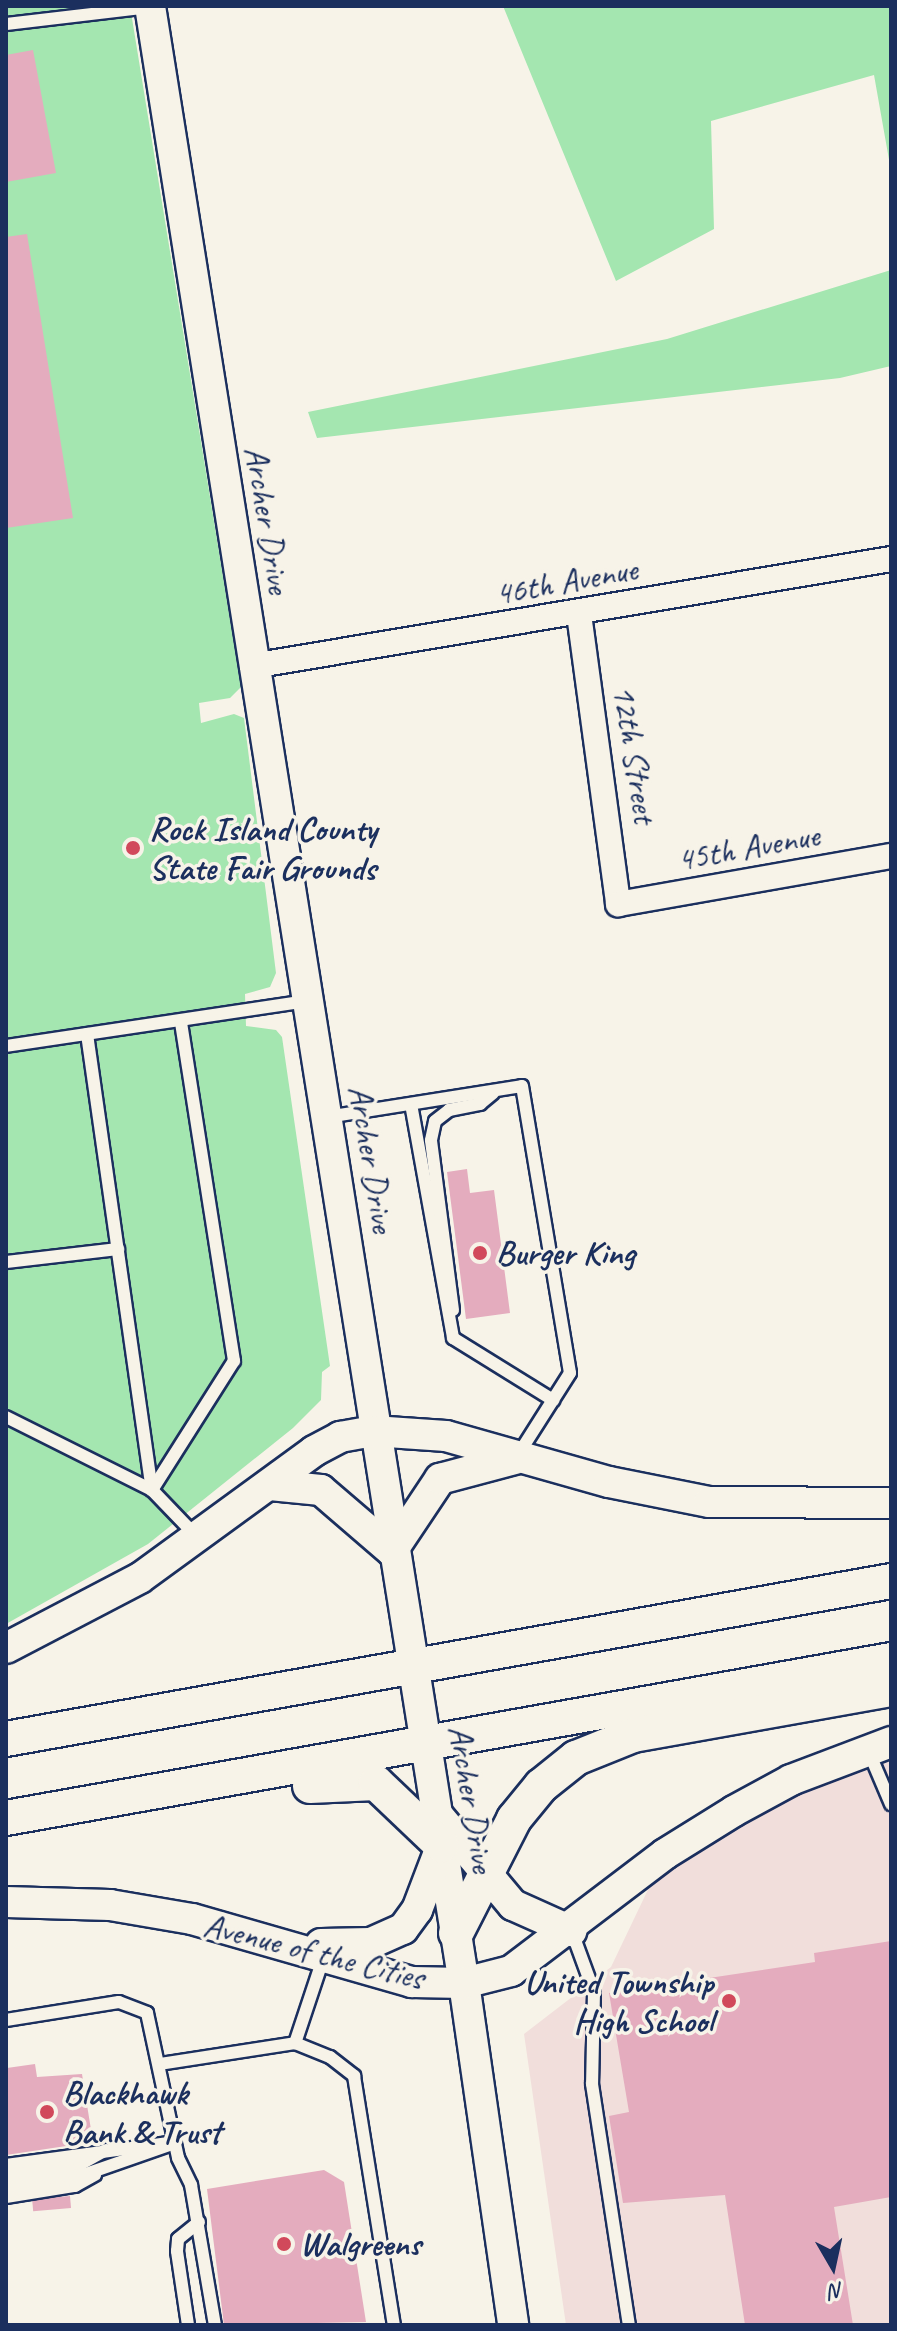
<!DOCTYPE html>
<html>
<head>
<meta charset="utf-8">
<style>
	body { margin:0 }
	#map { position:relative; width:897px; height:2331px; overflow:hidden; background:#f7f3e8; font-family:Caveat,sans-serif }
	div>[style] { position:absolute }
	.built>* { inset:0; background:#f1dedb }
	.green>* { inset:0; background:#a4e6b0 }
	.building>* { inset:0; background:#e4acbe; transform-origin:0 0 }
	.roads { filter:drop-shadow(2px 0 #1b2f5e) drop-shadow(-2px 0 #1b2f5e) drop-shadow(0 2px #1b2f5e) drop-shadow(0 -2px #1b2f5e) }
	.service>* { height:12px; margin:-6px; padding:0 6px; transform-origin:6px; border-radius:6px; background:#f7f3e8 }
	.minor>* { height:24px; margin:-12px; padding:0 12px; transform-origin:12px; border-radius:12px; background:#f7f3e8 }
	.tertiary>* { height:30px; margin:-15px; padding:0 15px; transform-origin:15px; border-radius:15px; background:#f7f3e8 }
	.secondary>* { height:34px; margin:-17px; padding:0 17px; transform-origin:17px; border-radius:17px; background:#f7f3e8 }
	.dots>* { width:22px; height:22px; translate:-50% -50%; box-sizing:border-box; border:4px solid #f7f3e8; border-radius:50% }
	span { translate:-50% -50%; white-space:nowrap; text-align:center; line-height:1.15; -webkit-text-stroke:7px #f7f3e8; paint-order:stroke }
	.street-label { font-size:34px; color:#1b2f5e }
	.poi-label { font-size:34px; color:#1b2f5e; font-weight:700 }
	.left { translate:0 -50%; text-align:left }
	.right { translate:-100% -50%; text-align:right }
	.frame { position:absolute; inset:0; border:8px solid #1b2f5e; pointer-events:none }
	.north { position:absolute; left:793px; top:2227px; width:80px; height:80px; -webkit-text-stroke:6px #f7f3e8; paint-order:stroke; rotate:171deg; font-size:22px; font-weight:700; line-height:32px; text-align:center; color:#1b2f5e }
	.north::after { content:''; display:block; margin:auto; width:28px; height:36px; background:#1b2f5e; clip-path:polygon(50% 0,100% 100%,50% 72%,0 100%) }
</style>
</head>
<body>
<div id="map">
	<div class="built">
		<i style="clip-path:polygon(891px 1742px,891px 2325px,566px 2325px,524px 2034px,611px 1967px,665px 1854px)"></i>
	</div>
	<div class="green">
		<i style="clip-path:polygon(6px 6px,130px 6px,241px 687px,230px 698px,199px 703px,201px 723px,234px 714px,244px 718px,276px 973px,270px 987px,245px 994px,246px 1026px,276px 1030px,282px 1037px,330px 1366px,322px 1372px,321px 1400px,293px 1428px,148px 1544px,6px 1624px)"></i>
		<i style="clip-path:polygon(503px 6px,891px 6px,891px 171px,874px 75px,711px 121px,714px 229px,616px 281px)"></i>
		<i style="clip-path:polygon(891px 270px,891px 366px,840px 378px,317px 438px,308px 412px,667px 339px)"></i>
	</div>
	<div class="building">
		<i style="clip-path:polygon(33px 50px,56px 173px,6px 182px,6px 55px)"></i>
		<i style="clip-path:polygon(27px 234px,73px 518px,6px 528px,6px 237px)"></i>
		<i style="clip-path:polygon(467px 1169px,470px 1193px,494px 1190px,510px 1313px,466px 1319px,447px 1172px)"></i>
		<i style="clip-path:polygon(891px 1941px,891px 2197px,834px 2207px,853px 2325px,745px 2325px,725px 2195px,623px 2203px,609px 2116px,629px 2112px,609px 1993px,815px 1962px,814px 1953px)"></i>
		<i style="clip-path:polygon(35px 2064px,37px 2077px,82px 2074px,93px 2142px,6px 2155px,7px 2068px)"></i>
		<i style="clip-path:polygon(324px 2170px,344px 2182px,366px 2322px,224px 2325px,207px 2189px)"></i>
		<i style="left:70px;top:2196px;width:12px;height:38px;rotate:85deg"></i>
	</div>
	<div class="roads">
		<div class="service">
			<i style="left:6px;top:24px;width:145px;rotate:-6.7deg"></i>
			<i style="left:87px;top:1034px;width:461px;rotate:81.9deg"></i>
			<i style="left:6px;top:1046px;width:305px;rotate:-8.5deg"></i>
			<i style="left:411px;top:1104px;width:238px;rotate:79.8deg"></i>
			<i style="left:453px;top:1338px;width:118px;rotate:31.8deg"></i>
			<i style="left:327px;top:1117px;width:197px;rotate:-9deg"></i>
			<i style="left:522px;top:1086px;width:291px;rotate:80.5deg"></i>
			<i style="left:570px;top:1373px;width:97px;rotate:122.4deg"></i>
			<i style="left:6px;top:1262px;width:113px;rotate:-6.6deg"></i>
			<i style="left:453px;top:1310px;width:171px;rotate:-97.4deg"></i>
			<i style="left:431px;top:1140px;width:19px;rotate:-78deg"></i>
			<i style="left:435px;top:1121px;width:18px;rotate:-38deg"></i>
			<i style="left:449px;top:1110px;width:32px;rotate:-11deg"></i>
			<i style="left:480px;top:1104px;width:17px;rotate:-40deg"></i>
			<i style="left:6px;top:1417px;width:163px;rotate:26.6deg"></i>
			<i style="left:152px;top:1490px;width:65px;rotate:46.2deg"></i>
			<i style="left:152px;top:1490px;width:153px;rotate:-57.6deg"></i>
			<i style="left:234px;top:1361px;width:344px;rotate:-98.9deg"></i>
			<i style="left:868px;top:1750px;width:59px;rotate:66.9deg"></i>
			<i style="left:572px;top:1932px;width:64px;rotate:69.9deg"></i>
			<i style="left:594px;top:1992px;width:92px;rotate:91.2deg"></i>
			<i style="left:592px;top:2084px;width:244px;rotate:81.3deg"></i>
			<i style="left:324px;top:1956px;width:92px;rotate:108.4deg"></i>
			<i style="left:295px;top:2043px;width:38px;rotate:22deg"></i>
			<i style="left:330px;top:2057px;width:31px;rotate:38deg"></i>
			<i style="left:354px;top:2076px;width:252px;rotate:80.9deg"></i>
			<i style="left:6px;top:2020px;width:114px;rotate:-9.1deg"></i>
			<i style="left:119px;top:2002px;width:30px;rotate:21deg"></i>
			<i style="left:147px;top:2013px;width:148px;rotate:77.9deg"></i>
			<i style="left:178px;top:2158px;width:30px;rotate:64deg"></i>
			<i style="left:191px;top:2185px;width:142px;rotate:80.3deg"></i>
			<i style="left:160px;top:2064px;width:137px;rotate:-8.8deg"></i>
			<i style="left:6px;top:2165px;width:164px;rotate:-7.7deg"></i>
			<i style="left:6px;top:2176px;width:74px;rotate:-8.6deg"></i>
			<i style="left:79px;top:2165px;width:31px;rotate:-29deg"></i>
			<i style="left:6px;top:2187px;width:81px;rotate:-9.2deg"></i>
			<i style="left:86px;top:2174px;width:94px;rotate:-19.2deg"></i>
			<i style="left:6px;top:2197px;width:70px;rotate:-9.1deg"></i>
			<i style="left:75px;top:2186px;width:23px;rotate:-29deg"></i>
			<i style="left:188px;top:2325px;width:75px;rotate:-98.5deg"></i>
			<i style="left:177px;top:2251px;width:12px;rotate:-85deg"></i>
			<i style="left:178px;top:2239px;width:27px;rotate:-39deg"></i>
		</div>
		<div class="minor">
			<i style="left:579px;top:614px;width:293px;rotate:82.3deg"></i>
			<i style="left:618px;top:904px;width:277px;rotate:-10deg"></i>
			<i style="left:252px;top:666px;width:648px;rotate:-9.51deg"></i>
		</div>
		<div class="tertiary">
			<i style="left:150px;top:6px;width:2002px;rotate:80.98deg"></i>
			<i style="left:464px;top:1983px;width:345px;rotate:81.8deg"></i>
			<i style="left:270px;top:1485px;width:51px;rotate:5.6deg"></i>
			<i style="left:321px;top:1490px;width:94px;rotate:40.7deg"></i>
			<i style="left:392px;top:1551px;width:87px;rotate:-56.3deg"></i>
			<i style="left:440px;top:1479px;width:78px;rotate:-14.9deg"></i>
			<i style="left:6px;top:1648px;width:151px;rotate:-27.6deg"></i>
			<i style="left:140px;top:1578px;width:215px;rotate:-36.1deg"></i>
			<i style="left:314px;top:1451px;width:30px;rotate:-28deg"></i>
			<i style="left:340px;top:1437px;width:34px;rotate:-10deg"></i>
			<i style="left:373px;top:1431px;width:73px;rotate:3.9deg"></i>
			<i style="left:446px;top:1436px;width:169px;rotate:15.8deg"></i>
			<i style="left:609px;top:1482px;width:102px;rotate:11.3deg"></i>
			<i style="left:709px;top:1502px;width:182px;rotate:0.3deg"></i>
			<i style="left:436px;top:1813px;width:120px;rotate:50.1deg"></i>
			<i style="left:513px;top:1905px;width:64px;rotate:24.1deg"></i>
			<i style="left:6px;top:1902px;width:104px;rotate:1.7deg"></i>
			<i style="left:110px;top:1905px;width:83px;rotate:9.7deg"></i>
			<i style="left:192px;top:1919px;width:229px;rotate:16deg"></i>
			<i style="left:412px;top:1982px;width:52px;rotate:1.1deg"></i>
			<i style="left:464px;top:1983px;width:49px;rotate:-14.3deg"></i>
			<i style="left:511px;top:1971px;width:193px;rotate:-37.2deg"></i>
			<i style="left:665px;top:1854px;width:81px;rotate:-31.9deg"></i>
			<i style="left:734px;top:1811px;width:65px;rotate:-28.5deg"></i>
			<i style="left:791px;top:1780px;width:107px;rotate:-20.8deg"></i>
			<i style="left:321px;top:1944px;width:50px;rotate:-1.1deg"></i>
			<i style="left:371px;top:1943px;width:35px;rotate:-24deg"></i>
			<i style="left:403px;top:1929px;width:24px;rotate:-54deg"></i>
			<i style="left:417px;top:1910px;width:67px;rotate:-69.1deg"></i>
		</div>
		<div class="secondary">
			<i style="left:6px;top:1739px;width:899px;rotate:-10.12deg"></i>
			<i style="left:310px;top:1786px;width:66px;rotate:-2.6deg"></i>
			<i style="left:376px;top:1783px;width:90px;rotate:43.6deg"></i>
			<i style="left:6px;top:1818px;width:899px;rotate:-10.12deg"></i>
			<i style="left:456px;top:1933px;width:128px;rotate:-63deg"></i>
			<i style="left:514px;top:1819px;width:43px;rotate:-50.7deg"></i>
			<i style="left:541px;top:1786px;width:45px;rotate:-38.7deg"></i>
			<i style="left:576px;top:1758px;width:61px;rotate:-22deg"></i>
			<i style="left:633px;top:1735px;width:262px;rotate:-10.1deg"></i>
		</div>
	</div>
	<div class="dots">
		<i style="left:133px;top:848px;background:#d1495b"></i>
		<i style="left:480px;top:1253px;background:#d1495b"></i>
		<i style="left:729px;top:2001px;background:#d1495b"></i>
		<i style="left:47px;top:2112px;background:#d1495b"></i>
		<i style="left:284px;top:2244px;background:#d1495b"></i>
	</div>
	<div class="street-label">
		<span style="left:268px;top:520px;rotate:81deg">Archer Drive</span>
		<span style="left:566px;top:581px;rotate:-10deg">46th Avenue</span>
		<span style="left:635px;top:754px;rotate:81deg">12th Street</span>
		<span style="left:748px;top:847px;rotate:-10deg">45th Avenue</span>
		<span style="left:372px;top:1159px;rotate:81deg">Archer Drive</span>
		<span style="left:472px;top:1799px;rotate:81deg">Archer Drive</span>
		<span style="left:314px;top:1951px;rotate:14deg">Avenue of the Cities</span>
	</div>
	<div class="poi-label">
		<span class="left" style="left:149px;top:848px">Rock Island County<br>State Fair Grounds</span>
		<span class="left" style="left:496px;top:1253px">Burger King</span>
		<span class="right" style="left:713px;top:2001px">United Township<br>High School</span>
		<span class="left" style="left:63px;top:2112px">Blackhawk<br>Bank &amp; Trust</span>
		<span class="left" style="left:300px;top:2244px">Walgreens</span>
	</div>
	<div class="frame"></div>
	<div class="north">N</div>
</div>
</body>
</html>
